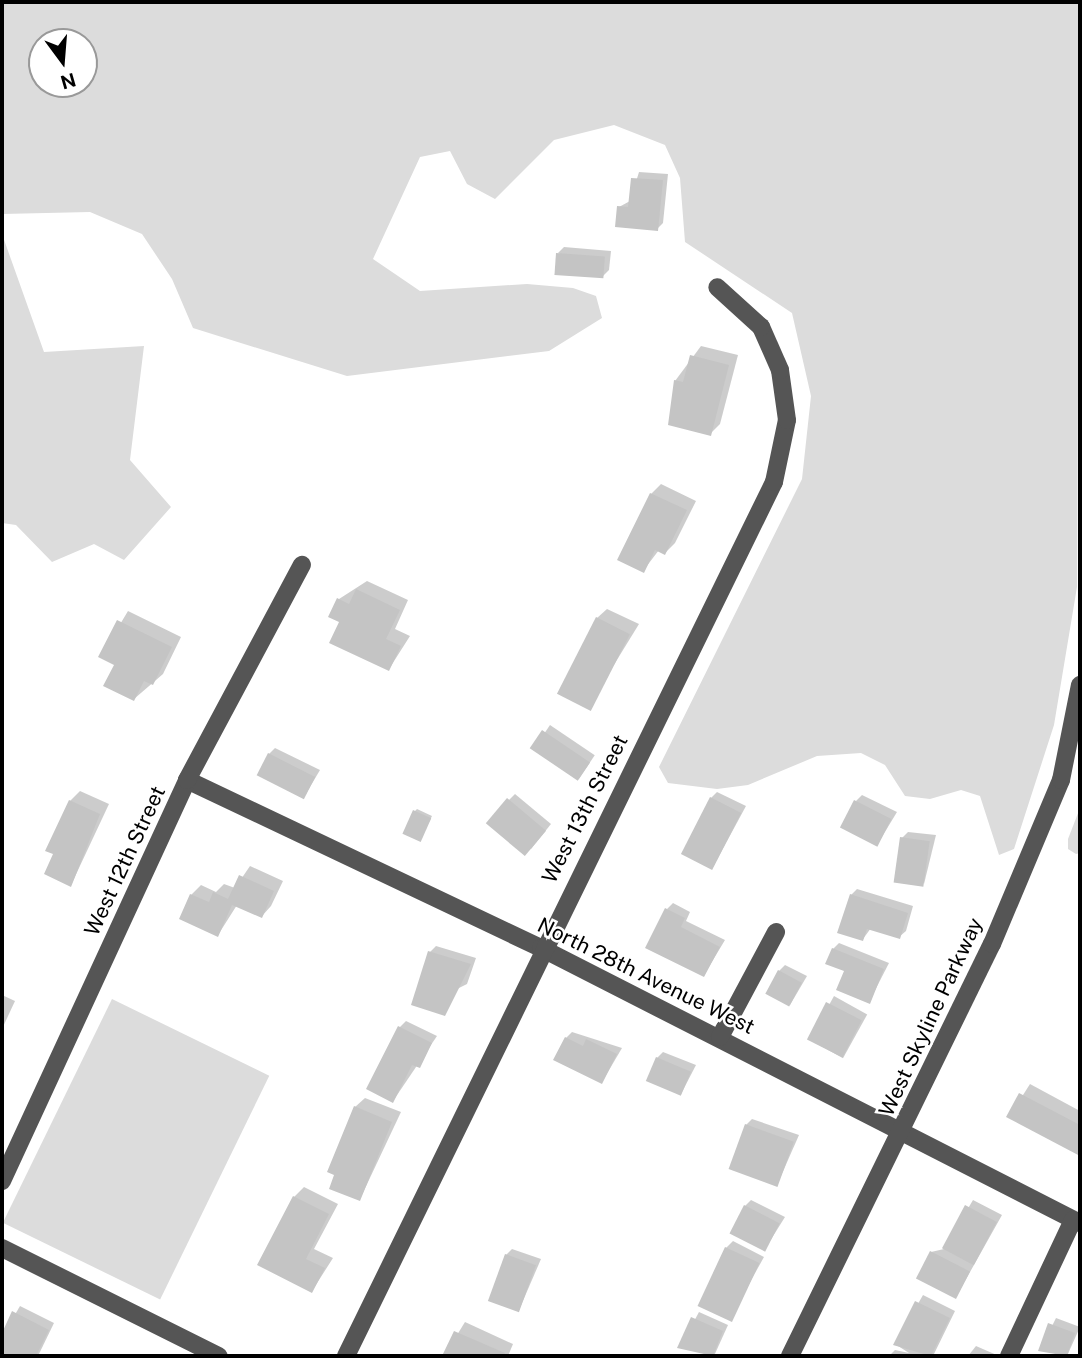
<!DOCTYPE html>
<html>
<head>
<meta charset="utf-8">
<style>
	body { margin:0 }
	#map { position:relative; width:1082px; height:1358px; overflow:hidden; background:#fff; font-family:"Public Sans",sans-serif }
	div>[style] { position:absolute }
	.green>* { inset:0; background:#dcdcdc; transform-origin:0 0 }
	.shadow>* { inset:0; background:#0003; transform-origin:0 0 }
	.building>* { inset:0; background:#c4c4c4; transform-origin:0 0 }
	.minor>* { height:18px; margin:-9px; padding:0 9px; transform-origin:9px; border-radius:9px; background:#555 }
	span { translate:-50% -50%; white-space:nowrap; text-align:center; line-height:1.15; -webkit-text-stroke:5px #fff; paint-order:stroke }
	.street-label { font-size:21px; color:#000 }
	.frame { position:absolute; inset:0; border:4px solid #000; pointer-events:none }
	.north { position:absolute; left:28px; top:28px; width:70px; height:70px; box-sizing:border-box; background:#fff; border:2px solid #999; border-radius:50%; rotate:164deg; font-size:19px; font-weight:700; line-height:28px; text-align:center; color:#000 }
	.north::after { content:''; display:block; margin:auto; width:24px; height:32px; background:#000; clip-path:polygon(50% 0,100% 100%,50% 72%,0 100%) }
</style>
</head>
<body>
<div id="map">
	<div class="green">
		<i style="clip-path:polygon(evenodd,2px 2px,1080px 2px,1077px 587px,1054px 725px,1014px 849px,999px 855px,980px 796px,961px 790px,930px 799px,905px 796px,885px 765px,861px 753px,817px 756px,748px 785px,717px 789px,668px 783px,659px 767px,802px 479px,811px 396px,792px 313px,685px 242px,680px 178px,665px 145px,614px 125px,554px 140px,495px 199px,467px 184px,450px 151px,420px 157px,373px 259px,420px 291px,527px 284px,573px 288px,596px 296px,602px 318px,549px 351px,347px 376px,193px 328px,172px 279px,142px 234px,90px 212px,2px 214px,2px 2px,42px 42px,84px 42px,84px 84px,42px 84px,42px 42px)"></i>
		<i style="clip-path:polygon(2px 234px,44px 352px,144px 346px,130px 460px,171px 507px,124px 560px,94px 544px,52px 562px,16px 525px,2px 523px)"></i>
		<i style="clip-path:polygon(1080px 808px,1080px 853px,1076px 854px,1068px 849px,1068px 839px)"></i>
		<i style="left:112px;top:999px;width:175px;height:249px;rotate:26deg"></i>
	</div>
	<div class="shadow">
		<i style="clip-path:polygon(639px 172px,668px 174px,663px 223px,657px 229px,619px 207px,630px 201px)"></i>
		<i style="clip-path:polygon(564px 247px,611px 251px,609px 270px,603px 276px,558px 253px)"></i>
		<i style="clip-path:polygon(701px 346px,738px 355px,720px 424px,710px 434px,675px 381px)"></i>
		<i style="clip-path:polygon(661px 484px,696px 501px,675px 543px,665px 553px,659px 550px,643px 571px,651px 494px)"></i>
		<i style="clip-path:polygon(367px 581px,408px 600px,395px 629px,410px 636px,389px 669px,341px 621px,339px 599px)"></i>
		<i style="clip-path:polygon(607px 609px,639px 624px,588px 707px,597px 618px)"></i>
		<i style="clip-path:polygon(128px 611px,181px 637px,163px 674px,134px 699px,116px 664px,101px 656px)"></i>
		<i style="left:550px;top:725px;width:54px;height:29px;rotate:34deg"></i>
		<i style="clip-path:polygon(275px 748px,320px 770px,304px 797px,269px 754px)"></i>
		<i style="clip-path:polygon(80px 791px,109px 804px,71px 885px,55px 853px,70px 801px)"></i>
		<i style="clip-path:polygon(717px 792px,746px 806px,713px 867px,711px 798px)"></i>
		<i style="clip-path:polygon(515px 794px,551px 824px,531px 849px,509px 800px)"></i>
		<i style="clip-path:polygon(862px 795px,897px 812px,877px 845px,856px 801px)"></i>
		<i style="clip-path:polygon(417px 809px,432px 816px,420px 840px,415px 811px)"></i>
		<i style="clip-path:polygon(908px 832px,936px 835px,924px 884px,902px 838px)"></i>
		<i style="clip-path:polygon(250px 866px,283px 881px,271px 906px,262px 916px,237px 905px,218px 935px,191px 895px,201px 885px,216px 892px,224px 884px,235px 888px)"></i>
		<i style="clip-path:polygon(857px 889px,913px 906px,906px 931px,899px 937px,871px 928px,863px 939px,851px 895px)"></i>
		<i style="clip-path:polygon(673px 903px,690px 912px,686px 921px,725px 940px,704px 975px,667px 909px)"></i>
		<i style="clip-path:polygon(839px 943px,889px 963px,869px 1002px,833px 949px)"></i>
		<i style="clip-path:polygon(436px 946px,476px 958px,467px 984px,457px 989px,445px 1014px,430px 952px)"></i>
		<i style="clip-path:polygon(785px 965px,807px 976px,790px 1005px,779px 971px)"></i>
		<i style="clip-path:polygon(2px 995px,15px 1001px,2px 1029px)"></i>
		<i style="left:834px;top:996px;width:38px;height:50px;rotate:29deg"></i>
		<i style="clip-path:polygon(406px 1021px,437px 1036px,393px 1101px,400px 1027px)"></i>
		<i style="clip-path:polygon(572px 1032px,622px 1048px,602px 1082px,566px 1038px)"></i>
		<i style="clip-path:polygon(663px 1052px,696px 1065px,681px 1094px,657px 1058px)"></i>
		<i style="clip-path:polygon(1030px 1084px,1080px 1111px,1080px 1154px,1009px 1117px)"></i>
		<i style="clip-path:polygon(365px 1098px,401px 1112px,360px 1199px,336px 1174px,355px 1107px)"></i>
		<i style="clip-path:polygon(752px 1119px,799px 1135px,777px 1185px,746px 1125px)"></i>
		<i style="clip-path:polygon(304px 1187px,338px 1204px,314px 1249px,333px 1258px,312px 1291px,294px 1197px)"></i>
		<i style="clip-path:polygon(751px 1200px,785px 1217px,765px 1249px,745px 1206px)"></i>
		<i style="clip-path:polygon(973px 1200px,1002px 1215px,956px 1297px,931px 1252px,944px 1249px)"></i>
		<i style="clip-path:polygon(733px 1241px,764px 1257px,729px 1320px,726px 1248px)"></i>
		<i style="clip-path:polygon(512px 1249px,541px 1259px,519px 1310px,506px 1255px)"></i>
		<i style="clip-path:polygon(923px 1295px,955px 1311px,934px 1354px,889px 1356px,895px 1350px,909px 1353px,895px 1344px)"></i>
		<i style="clip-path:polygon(20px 1306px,54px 1323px,38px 1356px,2px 1356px,2px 1337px)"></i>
		<i style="clip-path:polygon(699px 1312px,728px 1325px,714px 1356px,680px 1347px)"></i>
		<i style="clip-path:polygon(1056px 1318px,1080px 1327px,1067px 1356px,1040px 1350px)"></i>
		<i style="clip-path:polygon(465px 1322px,513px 1344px,508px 1356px,444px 1356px)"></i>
		<i style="clip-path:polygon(976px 1346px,999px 1356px,968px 1356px)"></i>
	</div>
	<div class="building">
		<i style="clip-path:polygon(631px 178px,663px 180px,658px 231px,615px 227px,617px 206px,628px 207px)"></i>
		<i style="left:556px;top:253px;width:49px;height:22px;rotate:4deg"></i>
		<i style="clip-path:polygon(690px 355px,729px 365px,711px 436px,668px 425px,674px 380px,683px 382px)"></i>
		<i style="clip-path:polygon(650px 493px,687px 510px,665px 555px,655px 550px,644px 573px,617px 560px)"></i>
		<i style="clip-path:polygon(356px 589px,400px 610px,386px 639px,401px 646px,389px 671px,329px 643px,339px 622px,328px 617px,337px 598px,349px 604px)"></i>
		<i style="left:596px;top:617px;width:38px;height:86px;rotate:27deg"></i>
		<i style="clip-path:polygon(117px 620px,172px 647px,153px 685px,144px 681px,134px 701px,103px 686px,114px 665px,98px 657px)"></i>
		<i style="left:542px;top:730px;width:58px;height:22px;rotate:34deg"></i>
		<i style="left:268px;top:753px;width:53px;height:25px;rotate:27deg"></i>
		<i style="left:710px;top:797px;width:35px;height:64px;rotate:27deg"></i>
		<i style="left:507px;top:798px;width:51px;height:33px;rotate:40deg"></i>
		<i style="clip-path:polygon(69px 800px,100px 814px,71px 887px,44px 874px,53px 854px,45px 851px)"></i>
		<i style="left:854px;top:800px;width:42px;height:31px;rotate:27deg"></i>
		<i style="left:413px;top:810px;width:20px;height:26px;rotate:24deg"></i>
		<i style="left:900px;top:837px;width:30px;height:46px;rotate:8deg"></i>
		<i style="clip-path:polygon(239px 875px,274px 891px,262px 918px,232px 905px,218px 937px,179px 919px,190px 894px,209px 902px,213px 892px,228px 899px)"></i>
		<i style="clip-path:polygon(850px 894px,908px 913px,900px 939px,867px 929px,863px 941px,837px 933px)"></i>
		<i style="clip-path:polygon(665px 908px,685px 918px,681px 927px,720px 947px,704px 977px,645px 948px)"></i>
		<i style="clip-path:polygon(832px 948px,884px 969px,870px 1004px,836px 990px,844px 971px,825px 964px)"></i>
		<i style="clip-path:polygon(428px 951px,471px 964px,445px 1016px,411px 1005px)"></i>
		<i style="left:778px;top:970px;width:27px;height:27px;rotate:28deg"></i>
		<i style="left:826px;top:1002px;width:40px;height:42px;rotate:27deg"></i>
		<i style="clip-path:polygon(398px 1026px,432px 1043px,420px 1068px,412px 1065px,393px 1103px,366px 1089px)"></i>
		<i style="clip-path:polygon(565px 1037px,583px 1046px,586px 1039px,617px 1054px,602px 1084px,553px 1060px)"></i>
		<i style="left:656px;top:1057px;width:38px;height:26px;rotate:23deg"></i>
		<i style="clip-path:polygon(1019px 1093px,1080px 1125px,1080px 1156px,1006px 1117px)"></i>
		<i style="clip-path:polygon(354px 1106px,392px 1122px,360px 1201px,329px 1189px,334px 1175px,327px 1172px)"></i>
		<i style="left:745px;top:1124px;width:52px;height:48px;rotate:20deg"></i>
		<i style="clip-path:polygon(293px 1196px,329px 1214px,306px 1259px,325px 1268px,312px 1293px,257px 1265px)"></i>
		<i style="left:744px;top:1205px;width:40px;height:32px;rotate:27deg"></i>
		<i style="left:965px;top:1205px;width:36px;height:49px;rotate:28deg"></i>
		<i style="left:725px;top:1247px;width:38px;height:65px;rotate:25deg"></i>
		<i style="left:930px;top:1251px;width:45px;height:31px;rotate:27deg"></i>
		<i style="left:505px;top:1254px;width:33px;height:50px;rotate:20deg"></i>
		<i style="clip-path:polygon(915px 1301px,950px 1318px,931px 1356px,893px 1345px)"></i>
		<i style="clip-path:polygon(12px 1311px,49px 1330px,36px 1356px,2px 1356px,2px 1333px)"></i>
		<i style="clip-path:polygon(691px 1317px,723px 1331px,713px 1356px,677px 1348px)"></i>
		<i style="clip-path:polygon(1048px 1323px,1075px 1333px,1067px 1356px,1038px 1351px)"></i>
		<i style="clip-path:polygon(454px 1331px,505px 1353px,504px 1356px,442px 1356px)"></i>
	</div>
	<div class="minor">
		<i style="left:187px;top:780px;width:392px;rotate:25.4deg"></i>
		<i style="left:541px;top:948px;width:605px;rotate:27.03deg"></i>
		<i style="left:720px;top:1037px;width:119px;rotate:-61.9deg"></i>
		<i style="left:2px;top:1181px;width:442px;rotate:-65.2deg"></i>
		<i style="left:187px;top:780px;width:244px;rotate:-61.9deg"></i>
		<i style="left:2px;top:1248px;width:242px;rotate:26.5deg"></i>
		<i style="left:346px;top:1356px;width:973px;rotate:-63.91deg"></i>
		<i style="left:774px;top:482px;width:63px;rotate:-78.2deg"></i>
		<i style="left:787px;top:420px;width:50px;rotate:-98deg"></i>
		<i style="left:780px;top:370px;width:47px;rotate:-113.8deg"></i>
		<i style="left:761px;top:327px;width:59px;rotate:-137.7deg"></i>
		<i style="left:790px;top:1356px;width:459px;rotate:-63.9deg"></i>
		<i style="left:992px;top:944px;width:178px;rotate:-67.2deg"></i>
		<i style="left:1061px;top:780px;width:97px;rotate:-78.7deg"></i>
		<i style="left:1009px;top:1356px;width:150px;rotate:-64.8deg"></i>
	</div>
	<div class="street-label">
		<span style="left:585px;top:809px;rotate:-63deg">West 13th Street</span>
		<span style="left:125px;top:861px;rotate:-65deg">West 12th Street</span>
		<span style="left:646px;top:976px;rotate:26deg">North 28th Avenue West</span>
		<span style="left:931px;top:1017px;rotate:-65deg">West Skyline Parkway</span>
	</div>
	<div class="frame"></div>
	<div class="north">N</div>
</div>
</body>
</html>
